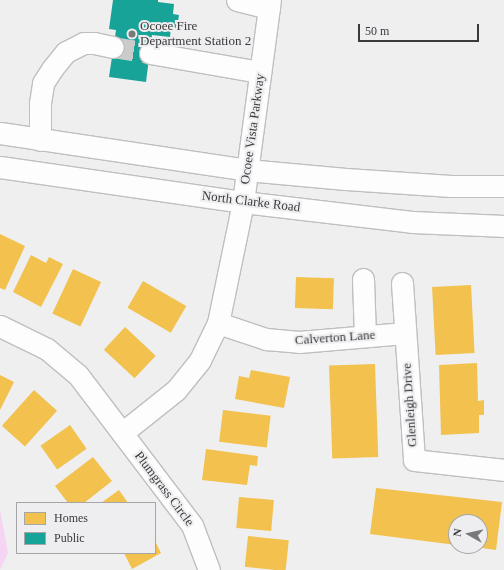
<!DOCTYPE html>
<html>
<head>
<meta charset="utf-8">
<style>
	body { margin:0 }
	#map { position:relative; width:504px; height:570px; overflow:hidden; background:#efeff0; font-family:Georgia,serif }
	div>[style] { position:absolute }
	.green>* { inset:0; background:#f5d5f3 }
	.homes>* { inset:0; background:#f2c14e; transform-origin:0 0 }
	.public>* { inset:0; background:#17a398 }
	.minor-tunnel>* { height:21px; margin-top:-10.5px; transform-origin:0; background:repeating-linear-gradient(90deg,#cbcbcc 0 21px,transparent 0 31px) }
	.roads { filter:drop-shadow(1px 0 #bfbfc0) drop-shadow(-1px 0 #bfbfc0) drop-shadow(0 1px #bfbfc0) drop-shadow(0 -1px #bfbfc0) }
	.minor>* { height:21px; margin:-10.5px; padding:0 10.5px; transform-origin:10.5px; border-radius:10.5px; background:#fdfdfd }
	.dots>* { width:11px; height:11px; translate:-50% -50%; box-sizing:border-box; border:2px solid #eeeef1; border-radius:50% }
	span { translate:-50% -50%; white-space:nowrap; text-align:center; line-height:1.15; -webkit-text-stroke:4px #eeeef1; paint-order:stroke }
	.poi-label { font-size:13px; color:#3a3a3b }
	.left { translate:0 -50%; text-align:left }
	.street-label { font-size:13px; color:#3a3a3b }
	.legend { position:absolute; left:16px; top:502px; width:140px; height:52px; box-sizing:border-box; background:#eeeef1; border:1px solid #a6a6a8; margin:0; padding:5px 7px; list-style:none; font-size:12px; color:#3a3a3b }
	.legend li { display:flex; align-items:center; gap:8px; height:20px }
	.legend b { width:20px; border:1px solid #a6a6a8 }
	.north { position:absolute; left:448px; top:514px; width:40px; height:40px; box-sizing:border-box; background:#eeeef1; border:1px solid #a6a6a8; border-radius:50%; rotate:278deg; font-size:11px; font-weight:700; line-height:16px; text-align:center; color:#3a3a3b }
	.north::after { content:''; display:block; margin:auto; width:14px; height:18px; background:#79797a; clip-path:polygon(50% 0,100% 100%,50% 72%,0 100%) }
	.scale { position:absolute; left:358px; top:24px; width:121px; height:18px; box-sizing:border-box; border:2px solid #3a3a3b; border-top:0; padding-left:5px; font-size:12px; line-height:14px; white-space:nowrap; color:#3a3a3b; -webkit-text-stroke:3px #eeeef1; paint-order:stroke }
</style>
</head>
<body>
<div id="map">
	<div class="green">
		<i style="clip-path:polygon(0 509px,8px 553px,0 570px)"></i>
	</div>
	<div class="homes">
		<i style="clip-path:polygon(0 234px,25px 246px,5px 290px,0 288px)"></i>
		<i style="clip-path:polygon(31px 255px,46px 263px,49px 257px,63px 264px,41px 307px,13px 292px)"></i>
		<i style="left:73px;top:269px;width:31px;height:49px;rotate:25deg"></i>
		<i style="left:296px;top:277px;width:38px;height:31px;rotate:2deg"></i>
		<i style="left:143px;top:281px;width:50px;height:31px;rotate:30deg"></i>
		<i style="left:471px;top:285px;width:68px;height:39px;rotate:87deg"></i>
		<i style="left:125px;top:327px;width:42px;height:31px;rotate:43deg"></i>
		<i style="clip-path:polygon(477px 363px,478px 401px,484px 400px,484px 415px,479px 415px,479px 433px,441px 435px,439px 365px)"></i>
		<i style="left:375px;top:364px;width:93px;height:46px;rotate:88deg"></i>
		<i style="clip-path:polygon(251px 370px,290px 377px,284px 408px,235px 399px,239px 376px,249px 378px)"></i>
		<i style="clip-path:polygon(0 375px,14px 382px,0 410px)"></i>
		<i style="left:34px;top:390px;width:31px;height:48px;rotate:42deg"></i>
		<i style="left:223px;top:410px;width:48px;height:32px;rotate:7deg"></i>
		<i style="left:70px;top:425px;width:29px;height:36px;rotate:55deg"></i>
		<i style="clip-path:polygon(206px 449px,258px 456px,257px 466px,250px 465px,247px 485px,202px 480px)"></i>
		<i style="clip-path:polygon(93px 457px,112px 481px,84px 503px,68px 503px,55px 486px)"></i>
		<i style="clip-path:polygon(376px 488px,502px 502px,496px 550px,475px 547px,480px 546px,480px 522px,456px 522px,456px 545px,370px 534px)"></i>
		<i style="clip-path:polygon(119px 490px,128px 503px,101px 503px)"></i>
		<i style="left:239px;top:497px;width:35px;height:31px;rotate:5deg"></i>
		<i style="left:248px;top:536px;width:41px;height:31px;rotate:6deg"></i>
		<i style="clip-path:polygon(155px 541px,161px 553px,132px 569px,124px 553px,155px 553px)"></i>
	</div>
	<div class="public">
		<i style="clip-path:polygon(113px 0,158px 0,158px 2px,174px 4px,173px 14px,179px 15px,177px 28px,171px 27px,170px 37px,152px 35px,146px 82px,109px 77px,116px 30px,109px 29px)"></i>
	</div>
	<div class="minor-tunnel">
		<i style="left:113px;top:47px;width:37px;rotate:9deg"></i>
	</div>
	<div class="roads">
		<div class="minor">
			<i style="left:237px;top:0;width:33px;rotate:14deg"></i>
			<i style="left:150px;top:53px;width:112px;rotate:9.8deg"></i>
			<i style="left:0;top:133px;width:250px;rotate:8.5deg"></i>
			<i style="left:247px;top:170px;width:99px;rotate:5.2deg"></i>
			<i style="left:346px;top:179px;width:105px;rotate:3.8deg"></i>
			<i style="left:451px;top:186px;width:53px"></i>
			<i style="left:40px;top:140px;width:37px;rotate:-90deg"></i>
			<i style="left:40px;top:103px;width:20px;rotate:-81deg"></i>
			<i style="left:43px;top:83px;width:17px;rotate:-57deg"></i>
			<i style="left:52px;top:69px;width:22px;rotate:-51deg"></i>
			<i style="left:66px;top:52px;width:20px;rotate:-27deg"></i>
			<i style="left:84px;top:43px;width:10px"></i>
			<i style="left:94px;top:43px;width:19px;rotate:12deg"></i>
			<i style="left:0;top:167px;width:246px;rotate:8.2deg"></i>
			<i style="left:243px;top:202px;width:170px;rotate:6.7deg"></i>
			<i style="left:412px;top:222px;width:92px;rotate:2.5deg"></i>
			<i style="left:363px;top:279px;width:57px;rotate:88deg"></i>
			<i style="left:402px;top:283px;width:177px;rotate:86.1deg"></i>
			<i style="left:414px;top:460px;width:91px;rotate:6.3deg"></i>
			<i style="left:218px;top:323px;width:51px;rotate:18.4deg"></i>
			<i style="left:266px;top:339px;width:33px;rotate:5deg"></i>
			<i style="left:299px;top:342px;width:106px;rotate:-4.9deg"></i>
			<i style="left:0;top:326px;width:52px;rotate:26.1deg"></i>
			<i style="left:47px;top:349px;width:40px;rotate:40deg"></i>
			<i style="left:78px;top:375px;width:188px;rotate:52.8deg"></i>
			<i style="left:192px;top:525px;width:48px;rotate:69.3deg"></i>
			<i style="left:122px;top:433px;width:69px;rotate:-38.5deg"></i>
			<i style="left:176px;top:390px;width:38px;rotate:-51deg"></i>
			<i style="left:200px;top:360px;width:41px;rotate:-64.1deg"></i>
			<i style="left:218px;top:323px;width:124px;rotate:-78.3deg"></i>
			<i style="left:243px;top:202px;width:204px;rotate:-82.4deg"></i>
		</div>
	</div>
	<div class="dots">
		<i style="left:132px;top:34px;background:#79797a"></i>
	</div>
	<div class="poi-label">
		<span class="left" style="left:140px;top:34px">Ocoee Fire<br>Department Station 2</span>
	</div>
	<div class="street-label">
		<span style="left:253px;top:129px;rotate:-82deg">Ocoee Vista Parkway</span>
		<span style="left:251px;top:202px;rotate:7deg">North Clarke Road</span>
		<span style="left:335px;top:338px;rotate:-4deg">Calverton Lane</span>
		<span style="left:410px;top:405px;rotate:-94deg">Glenleigh Drive</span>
		<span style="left:164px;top:489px;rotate:53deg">Plumgrass Circle</span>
	</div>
	<ul class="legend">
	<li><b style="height:11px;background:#f2c14e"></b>Homes</li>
	<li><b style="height:11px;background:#17a398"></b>Public</li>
	</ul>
	<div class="north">N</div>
	<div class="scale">50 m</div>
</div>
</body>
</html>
